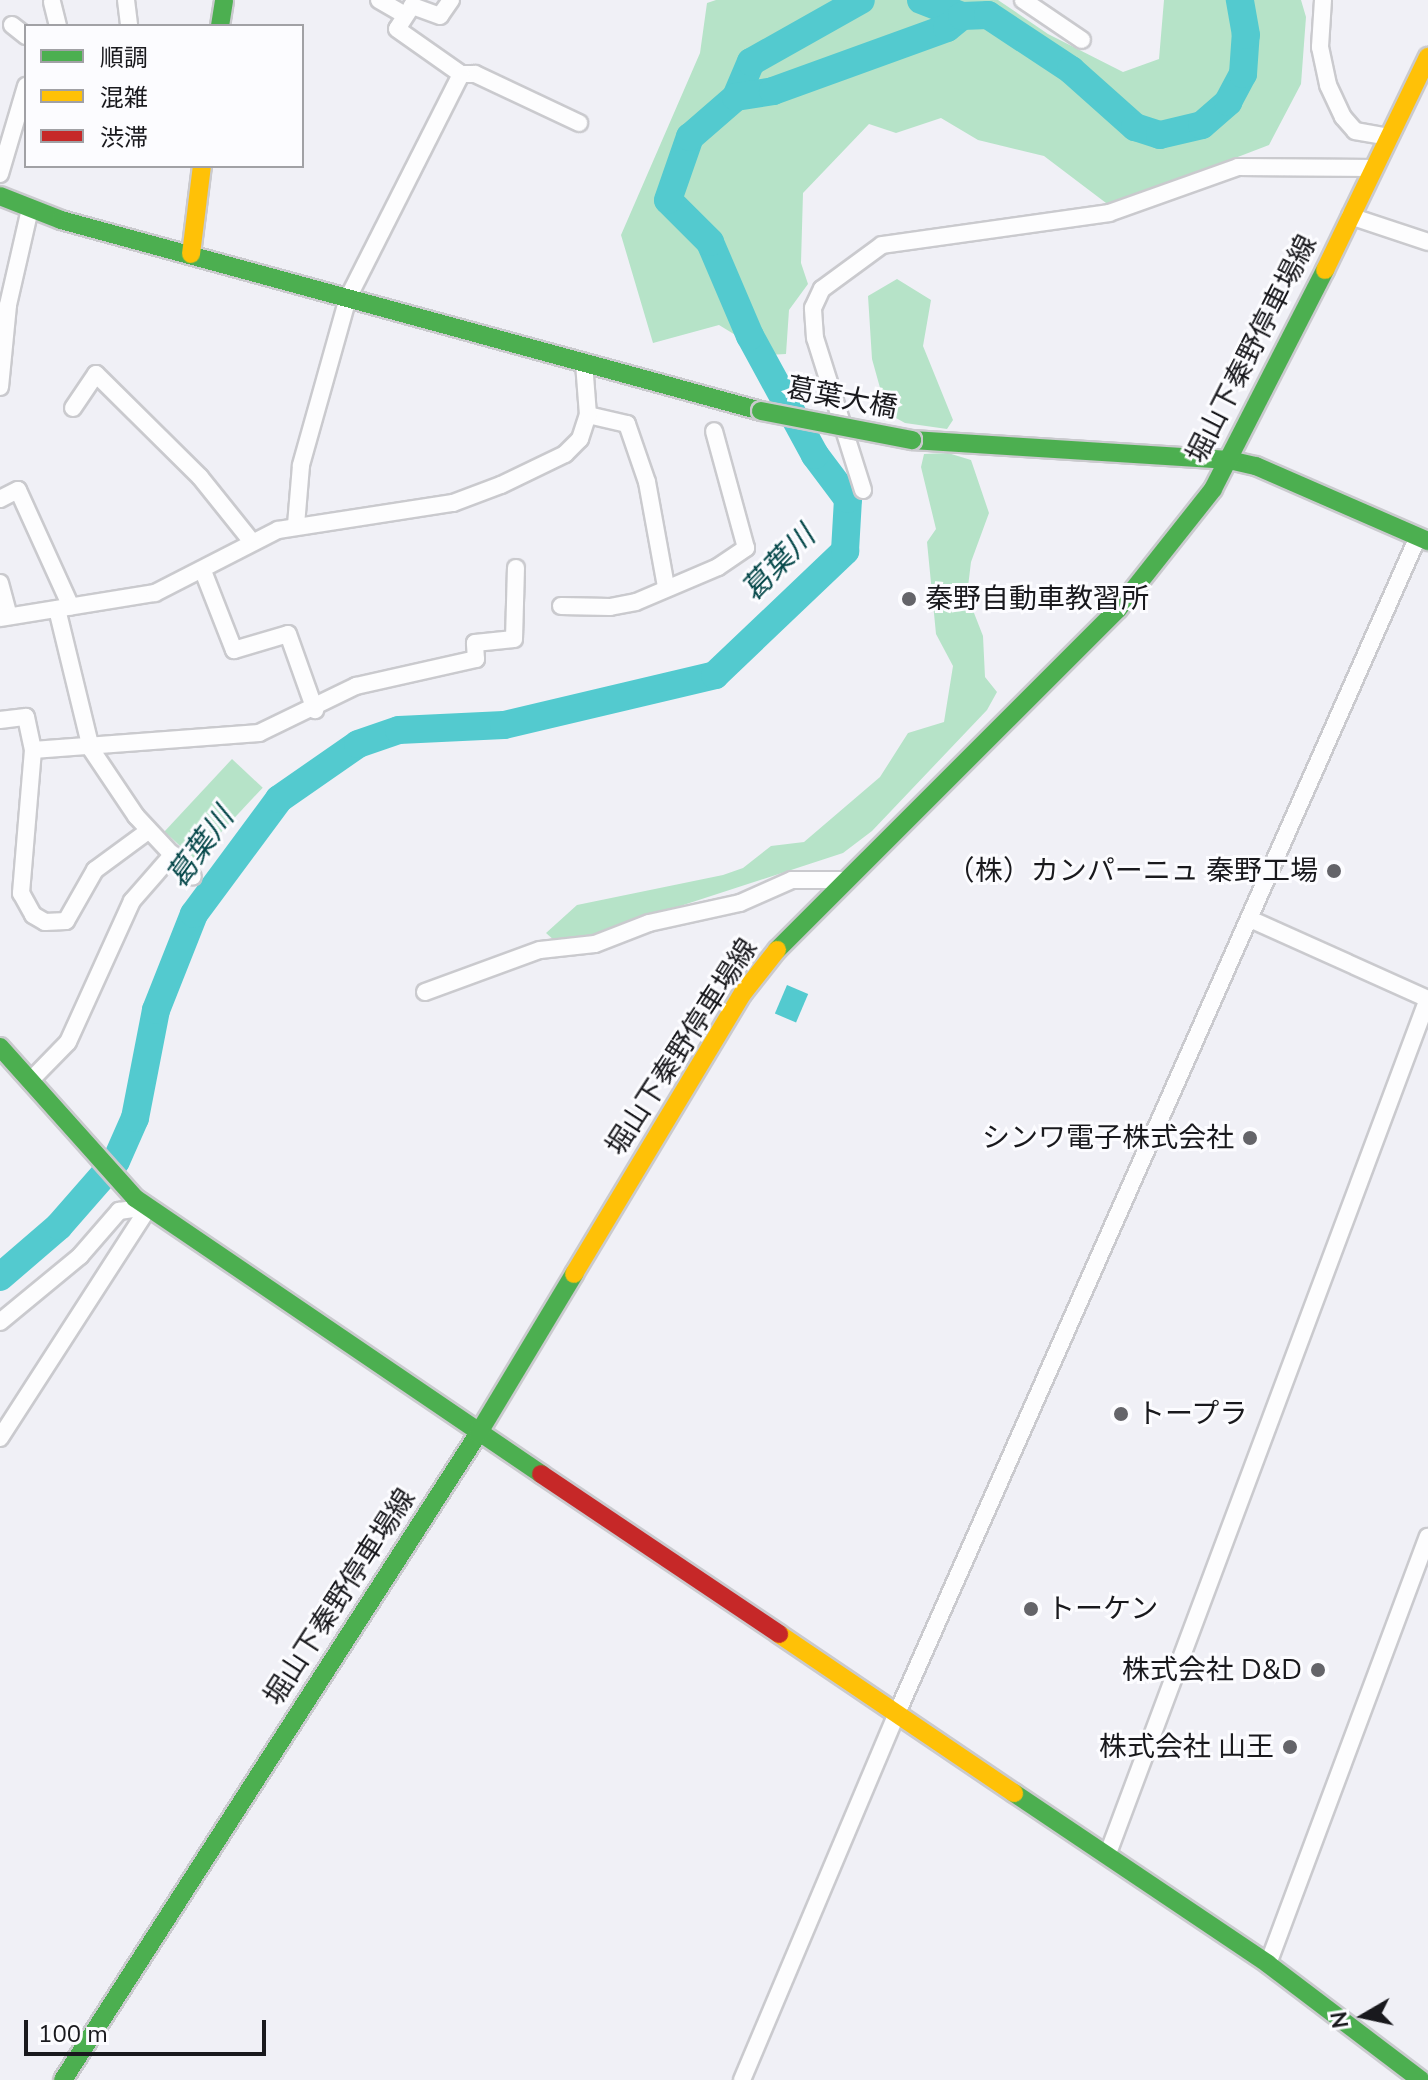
<!DOCTYPE html>
<html>
<head>
<meta charset="utf-8">
<style>
	body { margin:0 }
	#map { position:relative; width:1428px; height:2080px; overflow:hidden; background:#f0f0f6; font-family:"Nunito Sans","Noto Sans JP",sans-serif }
	div>[style] { position:absolute }
	.green>* { inset:0; background:#b6e3c8; transform-origin:0 0 }
	.water>* { inset:0; background:#53cacf; transform-origin:0 0 }
	.river>* { height:28px; margin:-14px; padding:0 14px; transform-origin:14px; border-radius:14px; background:#53cacf }
	.roads { filter:drop-shadow(2px 0 #cacace) drop-shadow(-2px 0 #cacace) drop-shadow(0 2px #cacace) drop-shadow(0 -2px #cacace) }
	.street>* { height:16px; margin:-8px; padding:0 8px; transform-origin:8px; border-radius:8px; background:#fdfdfe }
	.fast>* { height:18px; margin:-9px; padding:0 9px; transform-origin:9px; border-radius:9px; background:#4caf50 }
	.slow>* { height:18px; margin:-9px; padding:0 9px; transform-origin:9px; border-radius:9px; background:#ffc107 }
	.jam>* { height:18px; margin:-9px; padding:0 9px; transform-origin:9px; border-radius:9px; background:#c62828 }
	.bridges { filter:drop-shadow(2px 0 #cacace) drop-shadow(-2px 0 #cacace) drop-shadow(0 2px #cacace) drop-shadow(0 -2px #cacace) }
	.fast-bridge>* { height:18px; margin:-9px; padding:0 9px; transform-origin:9px; border-radius:9px; background:#4caf50 }
	.dots>* { width:22px; height:22px; translate:-50% -50%; box-sizing:border-box; border:4px solid #fcfcff; border-radius:50% }
	span { translate:-50% -50%; white-space:nowrap; text-align:center; line-height:1.15; -webkit-text-stroke:6px #fcfcff; paint-order:stroke }
	.street-label { font-size:28px; color:#19191d }
	.poi-label { font-size:28px; color:#19191d }
	.left { translate:0 -50%; text-align:left }
	.right { translate:-100% -50%; text-align:right }
	.water-label { font-size:30px; color:#06484a; font-style:italic }
	.legend { position:absolute; left:24px; top:24px; width:280px; height:144px; box-sizing:border-box; background:#fcfcff; border:2px solid #a1a1a5; margin:0; padding:10px 14px; list-style:none; font-size:24px; color:#19191d }
	.legend li { display:flex; align-items:center; gap:16px; height:40px }
	.legend b { width:40px; border:2px solid #a1a1a5 }
	.north { position:absolute; left:1324px; top:1976px; width:80px; height:80px; -webkit-text-stroke:6px #fcfcff; paint-order:stroke; rotate:261deg; font-size:22px; font-weight:700; line-height:32px; text-align:center; color:#19191d }
	.north::after { content:''; display:block; margin:auto; width:28px; height:36px; background:#19191d; clip-path:polygon(50% 0,100% 100%,50% 72%,0 100%) }
	.scale { position:absolute; left:24px; top:2020px; width:242px; height:36px; box-sizing:border-box; border:4px solid #19191d; border-top:0; padding-left:10px; font-size:24px; line-height:28px; white-space:nowrap; color:#19191d; -webkit-text-stroke:6px #fcfcff; paint-order:stroke }
</style>
</head>
<body>
<div id="map">
	<div class="green">
		<i style="clip-path:polygon(716px 0,998px 0,1048px 34px,1123px 72px,1159px 59px,1164px 0,1301px 0,1306px 17px,1301px 84px,1269px 145px,1110px 206px,1044px 156px,978px 140px,941px 118px,896px 133px,869px 124px,803px 193px,801px 263px,808px 284px,789px 310px,786px 354px,768px 355px,719px 325px,653px 343px,621px 235px,700px 53px,707px 3px)"></i>
		<i style="clip-path:polygon(897px 279px,931px 300px,923px 346px,953px 420px,947px 429px,905px 423px,887px 413px,872px 359px,868px 296px)"></i>
		<i style="clip-path:polygon(948px 453px,971px 460px,989px 513px,971px 562px,967px 595px,983px 636px,985px 677px,997px 692px,987px 710px,872px 831px,843px 853px,582px 938px,555px 941px,546px 933px,577px 905px,723px 875px,743px 868px,771px 846px,804px 842px,880px 777px,908px 733px,944px 722px,953px 666px,936px 634px,927px 542px,936px 529px,921px 467px,924px 454px)"></i>
		<i style="left:232px;top:759px;width:42px;height:99px;rotate:43deg"></i>
	</div>
	<div class="water">
		<i style="left:787px;top:985px;width:23px;height:31px;rotate:23deg"></i>
	</div>
	<div class="river">
		<i style="left:921px;top:0;width:44px;rotate:21.3deg"></i>
		<i style="left:736px;top:97px;width:38px;rotate:-67deg"></i>
		<i style="left:751px;top:62px;width:126px;rotate:-29.4deg"></i>
		<i style="left:0;top:1277px;width:78px;rotate:-40.8deg"></i>
		<i style="left:59px;top:1226px;width:86px;rotate:-48.8deg"></i>
		<i style="left:116px;top:1161px;width:47px;rotate:-66.2deg"></i>
		<i style="left:135px;top:1118px;width:110px;rotate:-79deg"></i>
		<i style="left:156px;top:1010px;width:103px;rotate:-68.4deg"></i>
		<i style="left:194px;top:914px;width:143px;rotate:-53.5deg"></i>
		<i style="left:279px;top:799px;width:96px;rotate:-34.8deg"></i>
		<i style="left:358px;top:744px;width:43px;rotate:-18.9deg"></i>
		<i style="left:399px;top:730px;width:105px;rotate:-2.7deg"></i>
		<i style="left:504px;top:725px;width:217px;rotate:-13.3deg"></i>
		<i style="left:715px;top:675px;width:180px;rotate:-43.6deg"></i>
		<i style="left:845px;top:551px;width:52px;rotate:-86.7deg"></i>
		<i style="left:848px;top:499px;width:55px;rotate:-126.9deg"></i>
		<i style="left:815px;top:455px;width:136px;rotate:-118.6deg"></i>
		<i style="left:750px;top:336px;width:102px;rotate:-113.1deg"></i>
		<i style="left:710px;top:242px;width:59px;rotate:-135deg"></i>
		<i style="left:668px;top:200px;width:67px;rotate:-70.8deg"></i>
		<i style="left:690px;top:137px;width:61px;rotate:-41deg"></i>
		<i style="left:736px;top:97px;width:37px;rotate:-9deg"></i>
		<i style="left:773px;top:91px;width:185px;rotate:-19.9deg"></i>
		<i style="left:947px;top:28px;width:19px;rotate:-39deg"></i>
		<i style="left:962px;top:16px;width:26px;rotate:-2deg"></i>
		<i style="left:988px;top:15px;width:100px;rotate:33.5deg"></i>
		<i style="left:1071px;top:70px;width:86px;rotate:41.7deg"></i>
		<i style="left:1135px;top:127px;width:26px;rotate:18deg"></i>
		<i style="left:1160px;top:135px;width:43px;rotate:-13.4deg"></i>
		<i style="left:1202px;top:125px;width:35px;rotate:-41deg"></i>
		<i style="left:1228px;top:102px;width:32px;rotate:-62deg"></i>
		<i style="left:1243px;top:74px;width:39px;rotate:-86deg"></i>
		<i style="left:1246px;top:35px;width:36px;rotate:-100deg"></i>
	</div>
	<div class="roads">
		<div class="street">
			<i style="left:126px;top:0;width:26px;rotate:83deg"></i>
			<i style="left:379px;top:0;width:28px;rotate:30deg"></i>
			<i style="left:451px;top:0;width:19px;rotate:125deg"></i>
			<i style="left:440px;top:16px;width:30px;rotate:-160deg"></i>
			<i style="left:412px;top:6px;width:27px;rotate:123deg"></i>
			<i style="left:397px;top:29px;width:78px;rotate:35.1deg"></i>
			<i style="left:461px;top:74px;width:14px"></i>
			<i style="left:475px;top:74px;width:115px;rotate:25.2deg"></i>
			<i style="left:1023px;top:0;width:71px;rotate:34.1deg"></i>
			<i style="left:1323px;top:0;width:47px;rotate:93.7deg"></i>
			<i style="left:1320px;top:47px;width:39px;rotate:78deg"></i>
			<i style="left:1328px;top:85px;width:35px;rotate:65deg"></i>
			<i style="left:1343px;top:117px;width:18px;rotate:49deg"></i>
			<i style="left:1355px;top:131px;width:34px;rotate:10deg"></i>
			<i style="left:52px;top:2px;width:25px;rotate:76deg"></i>
			<i style="left:12px;top:25px;width:18px;rotate:38deg"></i>
			<i style="left:0;top:174px;width:92px;rotate:-73.5deg"></i>
			<i style="left:1350px;top:216px;width:82px;rotate:18.4deg"></i>
			<i style="left:0;top:387px;width:82px;rotate:-84.4deg"></i>
			<i style="left:8px;top:305px;width:98px;rotate:-77.1deg"></i>
			<i style="left:73px;top:408px;width:41px;rotate:-55.9deg"></i>
			<i style="left:96px;top:374px;width:146px;rotate:44.7deg"></i>
			<i style="left:200px;top:477px;width:83px;rotate:51.3deg"></i>
			<i style="left:588px;top:415px;width:40px;rotate:13deg"></i>
			<i style="left:627px;top:424px;width:61px;rotate:71deg"></i>
			<i style="left:647px;top:482px;width:107px;rotate:79.7deg"></i>
			<i style="left:863px;top:490px;width:159px;rotate:-107.5deg"></i>
			<i style="left:815px;top:338px;width:30px;rotate:-94deg"></i>
			<i style="left:813px;top:308px;width:21px;rotate:-65deg"></i>
			<i style="left:822px;top:289px;width:74px;rotate:-36.3deg"></i>
			<i style="left:882px;top:245px;width:229px;rotate:-8deg"></i>
			<i style="left:1109px;top:213px;width:137px;rotate:-19.6deg"></i>
			<i style="left:1238px;top:167px;width:136px;rotate:0.4deg"></i>
			<i style="left:0;top:499px;width:20px;rotate:-27deg"></i>
			<i style="left:18px;top:490px;width:128px;rotate:65.6deg"></i>
			<i style="left:296px;top:525px;width:60px;rotate:-85.2deg"></i>
			<i style="left:301px;top:465px;width:173px;rotate:-74.3deg"></i>
			<i style="left:348px;top:298px;width:251px;rotate:-63.2deg"></i>
			<i style="left:203px;top:571px;width:85px;rotate:68.6deg"></i>
			<i style="left:234px;top:650px;width:56px;rotate:-16.5deg"></i>
			<i style="left:288px;top:634px;width:81px;rotate:70.4deg"></i>
			<i style="left:0;top:583px;width:34px;rotate:75deg"></i>
			<i style="left:561px;top:606px;width:49px;rotate:1.2deg"></i>
			<i style="left:610px;top:607px;width:26px;rotate:-11deg"></i>
			<i style="left:636px;top:602px;width:89px;rotate:-23.1deg"></i>
			<i style="left:718px;top:567px;width:34px;rotate:-34deg"></i>
			<i style="left:746px;top:548px;width:121px;rotate:-105.3deg"></i>
			<i style="left:57px;top:609px;width:144px;rotate:76.3deg"></i>
			<i style="left:91px;top:749px;width:81px;rotate:56.1deg"></i>
			<i style="left:136px;top:816px;width:83px;rotate:46.9deg"></i>
			<i style="left:0;top:618px;width:157px;rotate:-9.2deg"></i>
			<i style="left:155px;top:593px;width:138px;rotate:-27.1deg"></i>
			<i style="left:278px;top:530px;width:177px;rotate:-8.8deg"></i>
			<i style="left:453px;top:503px;width:51px;rotate:-20.6deg"></i>
			<i style="left:501px;top:485px;width:71px;rotate:-25.8deg"></i>
			<i style="left:565px;top:454px;width:21px;rotate:-45deg"></i>
			<i style="left:580px;top:439px;width:25px;rotate:-72deg"></i>
			<i style="left:588px;top:415px;width:52px;rotate:-94.4deg"></i>
			<i style="left:0;top:720px;width:26px;rotate:-7deg"></i>
			<i style="left:26px;top:717px;width:34px;rotate:78deg"></i>
			<i style="left:33px;top:750px;width:144px;rotate:94.8deg"></i>
			<i style="left:21px;top:893px;width:25px;rotate:61deg"></i>
			<i style="left:33px;top:915px;width:14px;rotate:30deg"></i>
			<i style="left:45px;top:922px;width:21px;rotate:-3deg"></i>
			<i style="left:66px;top:921px;width:59px;rotate:-60.4deg"></i>
			<i style="left:95px;top:870px;width:66px;rotate:-36.3deg"></i>
			<i style="left:33px;top:750px;width:227px;rotate:-4.3deg"></i>
			<i style="left:259px;top:733px;width:108px;rotate:-25.9deg"></i>
			<i style="left:356px;top:686px;width:123px;rotate:-12.7deg"></i>
			<i style="left:476px;top:659px;width:16px;rotate:-94deg"></i>
			<i style="left:475px;top:643px;width:39px;rotate:-6deg"></i>
			<i style="left:514px;top:639px;width:71px;rotate:-88.4deg"></i>
			<i style="left:1250px;top:919px;width:195px;rotate:24.2deg"></i>
			<i style="left:425px;top:992px;width:122px;rotate:-20.1deg"></i>
			<i style="left:540px;top:950px;width:55px;rotate:-6.2deg"></i>
			<i style="left:595px;top:944px;width:58px;rotate:-21.3deg"></i>
			<i style="left:649px;top:923px;width:93px;rotate:-12.4deg"></i>
			<i style="left:740px;top:903px;width:57px;rotate:-23.9deg"></i>
			<i style="left:792px;top:880px;width:50px"></i>
			<i style="left:30px;top:1081px;width:54px;rotate:-45.7deg"></i>
			<i style="left:68px;top:1042px;width:155px;rotate:-65.6deg"></i>
			<i style="left:132px;top:901px;width:62px;rotate:-48.9deg"></i>
			<i style="left:0;top:1322px;width:104px;rotate:-39.5deg"></i>
			<i style="left:80px;top:1256px;width:60px;rotate:-49.1deg"></i>
			<i style="left:119px;top:1211px;width:30px;rotate:-8deg"></i>
			<i style="left:0;top:1438px;width:275px;rotate:-57.2deg"></i>
			<i style="left:1107px;top:1856px;width:915px;rotate:-69.47deg"></i>
			<i style="left:1268px;top:1964px;width:456px;rotate:-69.5deg"></i>
			<i style="left:742px;top:2080px;width:398px;rotate:-67.1deg"></i>
			<i style="left:897px;top:1713px;width:1286px;rotate:-66.11deg"></i>
		</div>
		<div class="fast">
			<i style="left:220px;top:26px;width:26px;rotate:-81deg"></i>
			<i style="left:0;top:196px;width:66px;rotate:21.5deg"></i>
			<i style="left:61px;top:220px;width:726px;rotate:15.26deg"></i>
			<i style="left:912px;top:440px;width:318px;rotate:3.6deg"></i>
			<i style="left:1229px;top:460px;width:28px;rotate:13deg"></i>
			<i style="left:1256px;top:466px;width:188px;rotate:23.6deg"></i>
			<i style="left:777px;top:950px;width:482px;rotate:-45deg"></i>
			<i style="left:1118px;top:609px;width:153px;rotate:-51.6deg"></i>
			<i style="left:1213px;top:489px;width:246px;rotate:-62.9deg"></i>
			<i style="left:0;top:1047px;width:203px;rotate:48.2deg"></i>
			<i style="left:135px;top:1198px;width:491px;rotate:34.2deg"></i>
			<i style="left:1014px;top:1793px;width:306px;rotate:33.9deg"></i>
			<i style="left:1268px;top:1964px;width:192px;rotate:37.2deg"></i>
			<i style="left:63px;top:2080px;width:768px;rotate:-57.28deg"></i>
			<i style="left:478px;top:1434px;width:187px;rotate:-59deg"></i>
		</div>
		<div class="slow">
			<i style="left:191px;top:254px;width:89px;rotate:-82.9deg"></i>
			<i style="left:1325px;top:270px;width:237px;rotate:-64.2deg"></i>
			<i style="left:574px;top:1274px;width:328px;rotate:-59deg"></i>
			<i style="left:743px;top:993px;width:55px;rotate:-51.7deg"></i>
			<i style="left:779px;top:1634px;width:284px;rotate:34.1deg"></i>
		</div>
		<div class="jam">
			<i style="left:541px;top:1474px;width:287px;rotate:33.9deg"></i>
		</div>
	</div>
	<div class="bridges">
		<div class="fast-bridge">
			<i style="left:761px;top:411px;width:154px;rotate:10.9deg"></i>
		</div>
	</div>
	<div class="dots">
		<i style="left:909px;top:599px;background:#646469"></i>
		<i style="left:1334px;top:871px;background:#646469"></i>
		<i style="left:1250px;top:1138px;background:#646469"></i>
		<i style="left:1121px;top:1414px;background:#646469"></i>
		<i style="left:1031px;top:1609px;background:#646469"></i>
		<i style="left:1318px;top:1670px;background:#646469"></i>
		<i style="left:1290px;top:1747px;background:#646469"></i>
	</div>
	<div class="street-label">
		<span style="left:1252px;top:349px;rotate:-63deg">堀山下秦野停車場線</span>
		<span style="left:842px;top:398px;rotate:11deg">葛葉大橋</span>
		<span style="left:682px;top:1047px;rotate:-57deg">堀山下秦野停車場線</span>
		<span style="left:340px;top:1597px;rotate:-57deg">堀山下秦野停車場線</span>
	</div>
	<div class="poi-label">
		<span class="left" style="left:925px;top:599px">秦野自動車教習所</span>
		<span class="right" style="left:1318px;top:871px">（株）カンパーニュ 秦野工場</span>
		<span class="right" style="left:1234px;top:1138px">シンワ電子株式会社</span>
		<span class="left" style="left:1137px;top:1414px">トープラ</span>
		<span class="left" style="left:1047px;top:1609px">トーケン</span>
		<span class="right" style="left:1302px;top:1670px">株式会社 D&amp;D</span>
		<span class="right" style="left:1274px;top:1747px">株式会社 山王</span>
	</div>
	<div class="water-label">
		<span style="left:779px;top:564px;rotate:-46deg">葛葉川</span>
		<span style="left:201px;top:848px;rotate:-54deg">葛葉川</span>
	</div>
	<ul class="legend">
	<li><b style="height:10px;background:#4caf50"></b>順調</li>
	<li><b style="height:10px;background:#ffc107"></b>混雑</li>
	<li><b style="height:10px;background:#c62828"></b>渋滞</li>
	</ul>
	<div class="north">N</div>
	<div class="scale">100 m</div>
</div>
</body>
</html>
